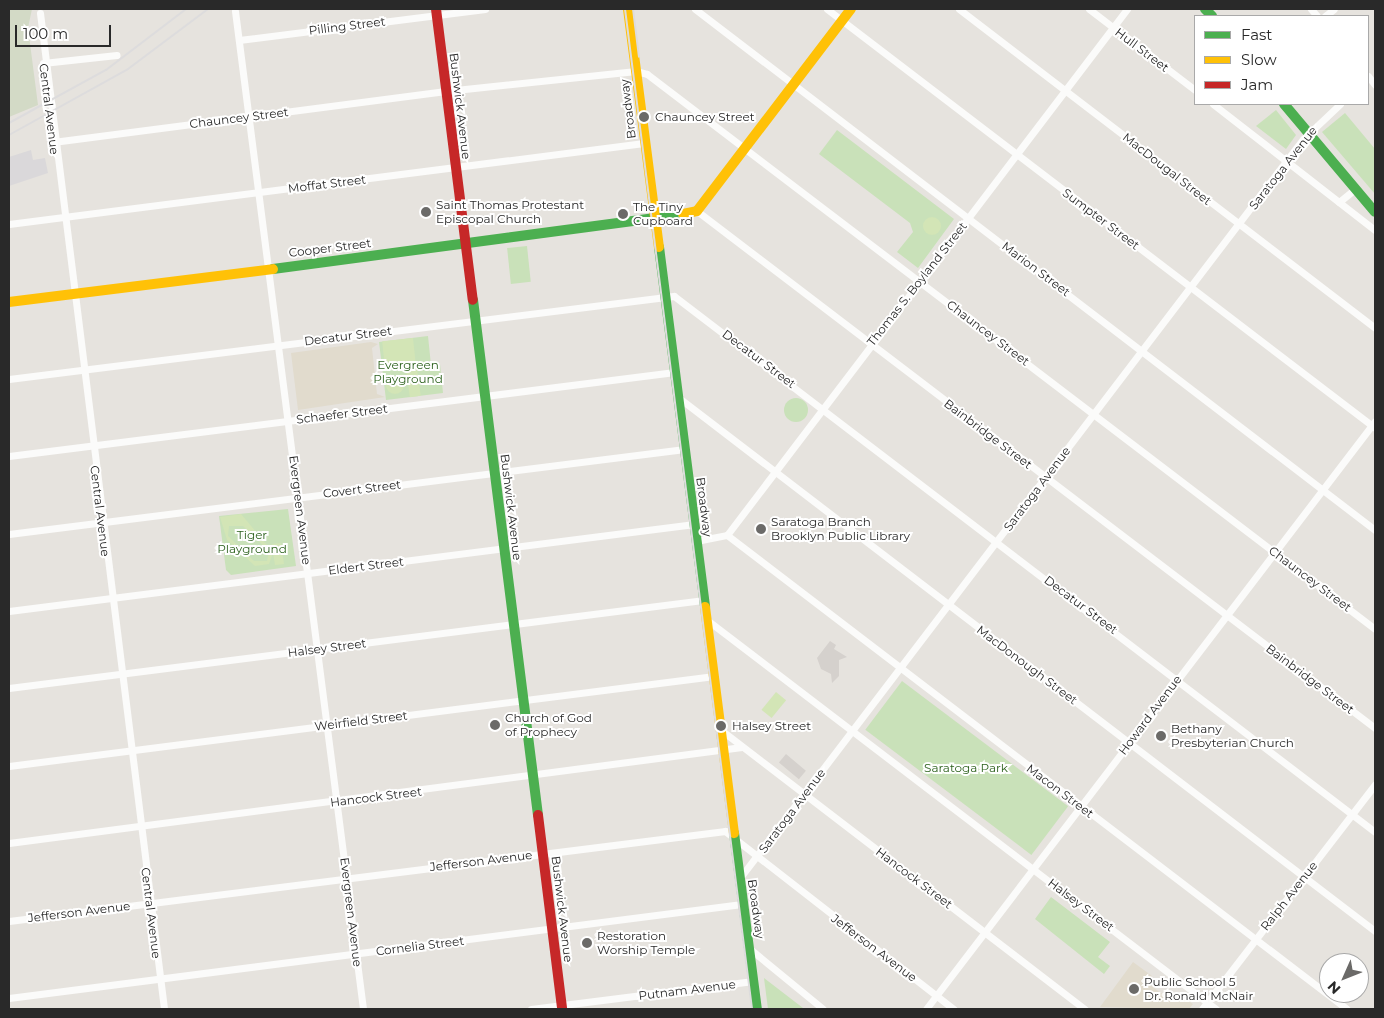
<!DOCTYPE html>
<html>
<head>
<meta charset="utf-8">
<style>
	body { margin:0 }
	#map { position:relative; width:1384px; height:1018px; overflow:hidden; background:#e6e3de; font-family:Montserrat,sans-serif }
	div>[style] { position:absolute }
	.industrial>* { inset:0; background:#dad8da }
	.education>* { inset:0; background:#e1dbcd }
	.green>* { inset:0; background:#c9e1b9; transform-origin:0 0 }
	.round { border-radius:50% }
	.cemetery>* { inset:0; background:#d3dac6 }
	.pitch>* { inset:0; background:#d3e5b6; transform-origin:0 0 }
	.plaza>* { inset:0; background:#d5d1cd; transform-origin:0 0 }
	.street>* { height:7px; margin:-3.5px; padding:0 3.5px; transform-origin:3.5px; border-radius:3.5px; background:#fbfbfa }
	.fast>* { height:10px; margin:-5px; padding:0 5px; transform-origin:5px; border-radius:5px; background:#4caf50 }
	.slow>* { height:10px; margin:-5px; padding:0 5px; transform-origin:5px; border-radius:5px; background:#ffc107 }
	.jam>* { height:10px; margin:-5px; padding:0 5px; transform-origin:5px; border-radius:5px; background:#c62828 }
	.rail>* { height:2px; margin:-1px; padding:0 1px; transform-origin:1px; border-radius:1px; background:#dddcdd }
	.dots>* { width:14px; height:14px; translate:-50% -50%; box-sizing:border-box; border:2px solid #fff; border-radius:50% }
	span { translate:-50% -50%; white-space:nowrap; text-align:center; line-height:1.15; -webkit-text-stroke:4px #fff; paint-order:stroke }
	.street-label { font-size:12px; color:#292929 }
	.poi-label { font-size:12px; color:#292929 }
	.left { translate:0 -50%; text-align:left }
	.park-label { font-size:12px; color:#2c611d }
	.frame { position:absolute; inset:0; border:10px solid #292929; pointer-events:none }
	.legend { position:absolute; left:1194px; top:15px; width:175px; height:90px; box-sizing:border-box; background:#fff; border:1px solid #a9a9a9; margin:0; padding:6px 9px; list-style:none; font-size:15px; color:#292929 }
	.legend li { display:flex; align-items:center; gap:10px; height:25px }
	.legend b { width:25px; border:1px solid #a9a9a9 }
	.north { position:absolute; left:1319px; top:953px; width:50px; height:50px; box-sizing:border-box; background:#fff; border:1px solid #a9a9a9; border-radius:50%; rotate:226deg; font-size:14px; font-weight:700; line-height:20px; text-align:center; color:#292929 }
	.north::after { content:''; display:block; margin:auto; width:18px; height:22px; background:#6b6a68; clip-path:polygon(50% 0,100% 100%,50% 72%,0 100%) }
	.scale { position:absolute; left:15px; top:25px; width:96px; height:22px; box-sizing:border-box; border:2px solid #292929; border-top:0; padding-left:6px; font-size:15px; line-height:18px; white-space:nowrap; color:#292929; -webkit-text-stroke:4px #fff; paint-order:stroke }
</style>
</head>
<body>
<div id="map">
	<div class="industrial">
		<i style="clip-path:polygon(31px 150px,33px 160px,45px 158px,48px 173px,9px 186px,9px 157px)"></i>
	</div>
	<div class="education">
		<i style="clip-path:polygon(371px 342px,378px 344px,372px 348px,377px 394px,385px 397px,298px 410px,291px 353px)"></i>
		<i style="clip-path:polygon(1133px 962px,1152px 976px,1150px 985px,1168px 998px,1174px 1000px,1178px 994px,1193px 1004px,1189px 1009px,1100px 1007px)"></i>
	</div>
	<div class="green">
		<i style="clip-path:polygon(1276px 110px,1296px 135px,1286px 149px,1256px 126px)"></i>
		<i style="clip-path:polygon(1345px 113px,1375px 149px,1375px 194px,1322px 132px)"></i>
		<i style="clip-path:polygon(837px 130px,954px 219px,918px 268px,897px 252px,913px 232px,910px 223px,819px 154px)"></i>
		<i style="left:527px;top:246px;width:36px;height:20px;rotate:84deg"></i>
		<i style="clip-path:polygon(428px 336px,431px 365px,440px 364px,443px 393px,386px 400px,379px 342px)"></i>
		<i class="round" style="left:784px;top:398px;width:24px;height:24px"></i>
		<i style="clip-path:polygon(288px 509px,296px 566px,231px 575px,226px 570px,219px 516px)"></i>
		<i style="left:902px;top:681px;width:208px;height:61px;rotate:37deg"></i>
		<i style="clip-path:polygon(1051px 897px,1110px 942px,1098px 957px,1110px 966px,1104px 974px,1035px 919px)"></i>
		<i style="clip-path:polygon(764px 978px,803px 1008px,768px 1009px)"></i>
	</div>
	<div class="cemetery">
		<i style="clip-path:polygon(9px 9px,32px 9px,28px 28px,38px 105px,9px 117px)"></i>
	</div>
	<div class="pitch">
		<i class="round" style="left:923px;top:217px;width:18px;height:18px"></i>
		<i style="left:413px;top:338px;width:29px;height:31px;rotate:84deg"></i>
		<i style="left:417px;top:369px;width:27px;height:11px;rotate:82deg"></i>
		<i class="round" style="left:386px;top:376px;width:18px;height:18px"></i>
		<i style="clip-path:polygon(evenodd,241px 514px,273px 552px,272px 544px,281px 543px,284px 564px,275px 565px,273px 553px,269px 564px,255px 566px,227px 540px,220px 517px,241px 514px,229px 526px,243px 526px,269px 551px,267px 561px,254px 561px,228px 536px,229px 526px)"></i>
		<i style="left:776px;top:692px;width:13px;height:23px;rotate:39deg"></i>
	</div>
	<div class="plaza">
		<i style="clip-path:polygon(830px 641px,836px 645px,834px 649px,847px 657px,839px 660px,839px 676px,832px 683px,831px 674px,821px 669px,817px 658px)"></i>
		<i style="left:786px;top:754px;width:26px;height:11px;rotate:40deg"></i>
	</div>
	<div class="street">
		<i style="left:695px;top:9px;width:857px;rotate:37.46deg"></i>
		<i style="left:827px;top:9px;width:690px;rotate:37.4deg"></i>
		<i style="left:959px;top:9px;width:524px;rotate:37.48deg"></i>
		<i style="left:1089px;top:9px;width:133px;rotate:37.4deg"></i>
		<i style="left:1311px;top:9px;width:9px;rotate:49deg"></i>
		<i style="left:235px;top:11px;width:1006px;rotate:82.69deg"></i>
		<i style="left:40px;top:13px;width:1004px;rotate:82.9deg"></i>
		<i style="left:1325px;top:16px;width:11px;rotate:-38deg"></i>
		<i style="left:239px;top:40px;width:248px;rotate:-7.2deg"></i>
		<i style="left:43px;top:63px;width:74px;rotate:-6.2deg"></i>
		<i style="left:1368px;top:76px;width:11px;rotate:52deg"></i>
		<i style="left:1213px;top:104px;width:205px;rotate:37.9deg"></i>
		<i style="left:53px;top:142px;width:396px;rotate:-7.4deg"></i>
		<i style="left:446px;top:91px;width:191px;rotate:-6deg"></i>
		<i style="left:636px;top:71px;width:11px;rotate:15deg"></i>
		<i style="left:647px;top:74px;width:915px;rotate:37.32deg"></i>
		<i style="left:1339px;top:202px;width:21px;rotate:-39deg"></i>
		<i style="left:697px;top:211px;width:853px;rotate:37.33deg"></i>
		<i style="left:9px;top:224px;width:640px;rotate:-7.27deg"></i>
		<i style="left:9px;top:379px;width:670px;rotate:-7.11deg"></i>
		<i style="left:674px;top:296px;width:882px;rotate:37.4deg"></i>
		<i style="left:679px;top:398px;width:877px;rotate:37.45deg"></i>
		<i style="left:9px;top:456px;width:671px;rotate:-7.19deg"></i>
		<i style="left:9px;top:534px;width:681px;rotate:-7.17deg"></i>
		<i style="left:727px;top:535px;width:780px;rotate:37.4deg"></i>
		<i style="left:696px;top:541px;width:32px;rotate:-11deg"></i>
		<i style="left:727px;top:535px;width:661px;rotate:-52.75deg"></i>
		<i style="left:9px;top:611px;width:691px;rotate:-7.24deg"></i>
		<i style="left:707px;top:620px;width:641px;rotate:37.39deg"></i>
		<i style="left:9px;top:688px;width:701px;rotate:-7.22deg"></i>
		<i style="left:721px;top:730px;width:459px;rotate:37.5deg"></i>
		<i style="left:9px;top:766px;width:711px;rotate:-7.28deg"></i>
		<i style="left:9px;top:843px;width:739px;rotate:-7.46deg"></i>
		<i style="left:739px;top:879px;width:930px;rotate:-52.69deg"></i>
		<i style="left:1303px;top:139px;width:51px;rotate:-43.4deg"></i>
		<i style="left:9px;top:921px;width:722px;rotate:-7.16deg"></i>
		<i style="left:725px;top:831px;width:290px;rotate:37.9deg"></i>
		<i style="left:750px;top:949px;width:94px;rotate:39.4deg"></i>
		<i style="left:9px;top:998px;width:739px;rotate:-7.31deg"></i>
		<i style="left:531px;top:1009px;width:224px;rotate:-7.2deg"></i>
		<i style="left:926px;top:1009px;width:740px;rotate:-52.63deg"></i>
		<i style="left:1202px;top:1009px;width:284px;rotate:-52.4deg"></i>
	</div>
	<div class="fast">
		<i style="left:1205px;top:9px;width:10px;rotate:45deg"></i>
		<i style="left:1284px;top:104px;width:141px;rotate:49.9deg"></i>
		<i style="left:659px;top:247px;width:363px;rotate:82.7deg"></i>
		<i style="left:273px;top:269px;width:414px;rotate:-7.6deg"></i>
		<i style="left:473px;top:300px;width:519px;rotate:82.81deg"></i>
		<i style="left:734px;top:833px;width:177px;rotate:82.6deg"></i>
	</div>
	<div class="slow">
		<i style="left:628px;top:9px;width:240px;rotate:82.6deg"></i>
		<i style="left:683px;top:214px;width:14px;rotate:-12deg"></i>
		<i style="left:697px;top:211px;width:254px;rotate:-52.7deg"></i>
		<i style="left:9px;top:302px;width:266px;rotate:-7.1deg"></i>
		<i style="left:705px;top:607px;width:228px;rotate:82.7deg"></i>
	</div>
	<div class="jam">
		<i style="left:436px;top:9px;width:293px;rotate:82.8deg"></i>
		<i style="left:538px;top:815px;width:195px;rotate:82.9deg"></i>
	</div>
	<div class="rail">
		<i style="left:625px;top:9px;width:1008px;rotate:82.76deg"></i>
		<i style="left:633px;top:9px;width:48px;rotate:82.9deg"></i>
		<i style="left:9px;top:123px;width:111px;rotate:-28.7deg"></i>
		<i style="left:106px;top:70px;width:101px;rotate:-37.3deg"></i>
		<i style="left:9px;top:135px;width:136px;rotate:-29deg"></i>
		<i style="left:128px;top:69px;width:100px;rotate:-36.9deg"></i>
	</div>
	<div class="dots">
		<i style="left:644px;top:117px;background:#6b6a68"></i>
		<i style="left:426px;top:212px;background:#6b6a68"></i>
		<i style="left:623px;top:214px;background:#6b6a68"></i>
		<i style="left:761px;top:529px;background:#6b6a68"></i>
		<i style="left:495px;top:725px;background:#6b6a68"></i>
		<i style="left:721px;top:726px;background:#6b6a68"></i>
		<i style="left:1161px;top:736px;background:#6b6a68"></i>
		<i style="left:587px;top:943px;background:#6b6a68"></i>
		<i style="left:1134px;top:989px;background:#6b6a68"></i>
	</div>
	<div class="street-label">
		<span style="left:347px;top:26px;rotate:-7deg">Pilling Street</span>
		<span style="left:1142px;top:50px;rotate:37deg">Hull Street</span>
		<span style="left:460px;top:106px;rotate:83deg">Bushwick Avenue</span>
		<span style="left:49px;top:109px;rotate:83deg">Central Avenue</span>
		<span style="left:628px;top:109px;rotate:-97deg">Broadway</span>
		<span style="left:239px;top:118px;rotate:-7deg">Chauncey Street</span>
		<span style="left:1283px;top:168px;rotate:-52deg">Saratoga Avenue</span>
		<span style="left:1167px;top:169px;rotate:38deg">MacDougal Street</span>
		<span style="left:327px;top:184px;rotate:-7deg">Moffat Street</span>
		<span style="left:1101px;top:219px;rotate:37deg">Sumpter Street</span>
		<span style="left:330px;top:248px;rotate:-7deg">Cooper Street</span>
		<span style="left:1036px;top:269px;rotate:37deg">Marion Street</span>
		<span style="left:917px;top:284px;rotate:-52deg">Thomas S. Boyland Street</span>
		<span style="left:988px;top:333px;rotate:37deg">Chauncey Street</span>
		<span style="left:348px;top:336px;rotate:-7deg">Decatur Street</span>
		<span style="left:759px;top:359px;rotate:37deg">Decatur Street</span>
		<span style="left:342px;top:414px;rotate:-7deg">Schaefer Street</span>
		<span style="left:988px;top:434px;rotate:37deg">Bainbridge Street</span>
		<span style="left:362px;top:489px;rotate:-7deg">Covert Street</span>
		<span style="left:1037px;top:489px;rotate:-53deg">Saratoga Avenue</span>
		<span style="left:511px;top:507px;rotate:83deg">Bushwick Avenue</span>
		<span style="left:704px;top:507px;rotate:83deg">Broadway</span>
		<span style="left:300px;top:510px;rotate:83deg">Evergreen Avenue</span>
		<span style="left:100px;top:511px;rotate:83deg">Central Avenue</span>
		<span style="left:366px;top:566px;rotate:-7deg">Eldert Street</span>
		<span style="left:1310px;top:579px;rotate:37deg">Chauncey Street</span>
		<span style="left:1081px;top:605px;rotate:37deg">Decatur Street</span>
		<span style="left:327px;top:648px;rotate:-7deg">Halsey Street</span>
		<span style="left:1027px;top:665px;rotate:37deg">MacDonough Street</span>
		<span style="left:1310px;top:679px;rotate:37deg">Bainbridge Street</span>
		<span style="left:1150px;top:715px;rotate:-53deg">Howard Avenue</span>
		<span style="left:361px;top:721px;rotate:-7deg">Weirfield Street</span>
		<span style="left:1060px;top:791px;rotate:37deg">Macon Street</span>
		<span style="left:376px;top:797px;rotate:-7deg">Hancock Street</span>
		<span style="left:792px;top:811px;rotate:-53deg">Saratoga Avenue</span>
		<span style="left:481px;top:861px;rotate:-7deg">Jefferson Avenue</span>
		<span style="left:914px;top:878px;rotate:37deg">Hancock Street</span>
		<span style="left:1289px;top:896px;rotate:-52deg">Ralph Avenue</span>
		<span style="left:1081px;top:905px;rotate:37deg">Halsey Street</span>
		<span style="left:562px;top:909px;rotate:83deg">Bushwick Avenue</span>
		<span style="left:756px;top:909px;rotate:82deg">Broadway</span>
		<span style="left:79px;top:912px;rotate:-7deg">Jefferson Avenue</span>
		<span style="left:351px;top:912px;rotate:83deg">Evergreen Avenue</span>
		<span style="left:151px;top:913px;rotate:83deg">Central Avenue</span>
		<span style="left:420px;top:946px;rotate:-7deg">Cornelia Street</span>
		<span style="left:874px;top:948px;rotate:37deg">Jefferson Avenue</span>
		<span style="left:687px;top:990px;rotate:-7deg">Putnam Avenue</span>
	</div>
	<div class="poi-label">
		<span class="left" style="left:655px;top:117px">Chauncey Street</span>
		<span class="left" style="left:436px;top:212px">Saint Thomas Protestant<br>Episcopal Church</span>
		<span class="left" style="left:633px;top:214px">The Tiny<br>Cupboard</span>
		<span class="left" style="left:771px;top:529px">Saratoga Branch<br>Brooklyn Public Library</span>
		<span class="left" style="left:505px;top:725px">Church of God<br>of Prophecy</span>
		<span class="left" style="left:732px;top:726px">Halsey Street</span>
		<span class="left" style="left:1171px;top:736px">Bethany<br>Presbyterian Church</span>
		<span class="left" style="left:597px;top:943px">Restoration<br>Worship Temple</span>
		<span class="left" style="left:1144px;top:989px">Public School 5<br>Dr. Ronald McNair</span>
	</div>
	<div class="park-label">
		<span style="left:408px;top:372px">Evergreen<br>Playground</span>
		<span style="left:252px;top:542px">Tiger<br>Playground</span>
		<span style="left:966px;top:768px">Saratoga Park</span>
	</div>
	<div class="frame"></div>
	<ul class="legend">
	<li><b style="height:6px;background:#4caf50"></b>Fast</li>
	<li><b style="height:6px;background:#ffc107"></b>Slow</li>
	<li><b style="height:6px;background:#c62828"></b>Jam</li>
	</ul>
	<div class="north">N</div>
	<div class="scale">100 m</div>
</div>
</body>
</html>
